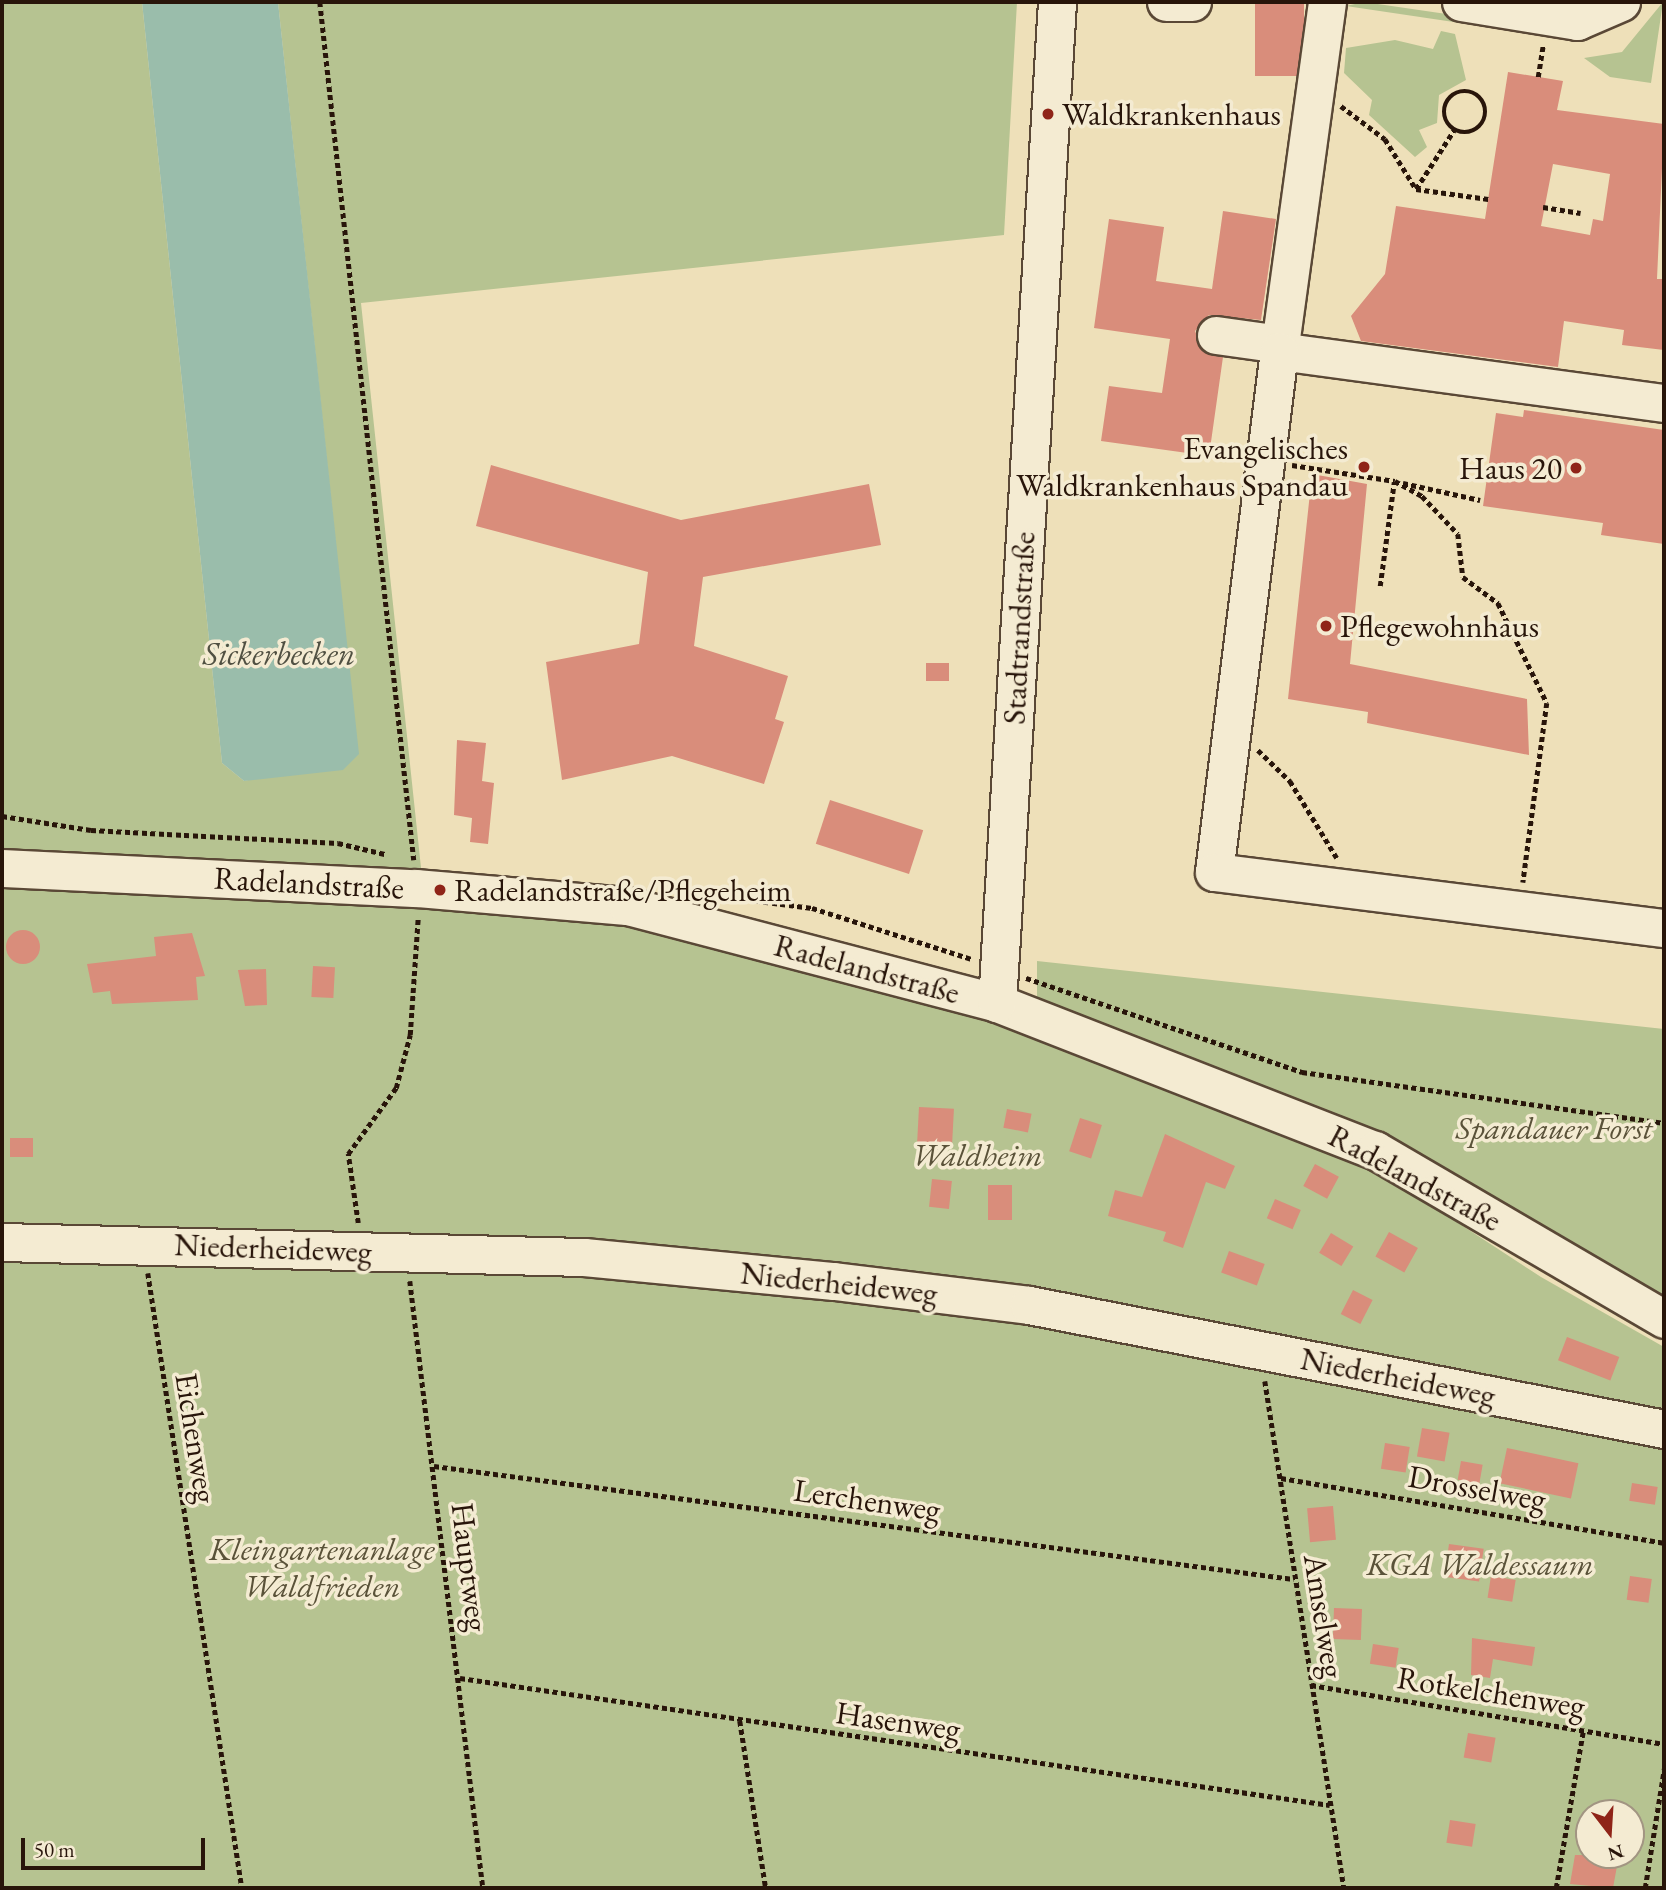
<!DOCTYPE html>
<html>
<head>
<meta charset="utf-8">
<style>
	body { margin:0 }
	#map { position:relative; width:1666px; height:1890px; overflow:hidden; background:#eee0b9; font-family:"EB Garamond",serif }
	div>[style] { position:absolute }
	.green>* { inset:0; background:#b6c391 }
	.water>* { inset:0; background:#9abdab }
	.building>* { inset:0; background:#d98d7b; transform-origin:0 0 }
	.round { border-radius:50% }
	.path>* { height:4.5px; margin-top:-2.25px; transform-origin:0; background:repeating-linear-gradient(90deg,#28150a 0 5px,transparent 0 8.5px) }
	.path>.ring { margin:-2.25px; padding:0; box-sizing:content-box; background:none; border:4.5px solid #28150a; border-radius:50% }
	.roads { filter:drop-shadow(2px 0 #5a4836) drop-shadow(-2px 0 #5a4836) drop-shadow(0 2px #5a4836) drop-shadow(0 -2px #5a4836) }
	.minor>* { height:37px; margin:-18.5px; padding:0 18.5px; transform-origin:18.5px; border-radius:18.5px; background:#f4ebd2 }
	.dots>* { width:19px; height:19px; translate:-50% -50%; box-sizing:border-box; border:4px solid #f4ebd2; border-radius:50% }
	span { translate:-50% -50%; white-space:nowrap; text-align:center; line-height:1.15; -webkit-text-stroke:7px #f4ebd2; paint-order:stroke }
	.poi-label { font-size:32px; color:#28150a }
	.left { translate:0 -50%; text-align:left }
	.right { translate:-100% -50%; text-align:right }
	.street-label { font-size:32px; color:#28150a }
	.park-label { font-size:32px; color:#5a5239; font-style:italic }
	.water-label { font-size:33px; color:#505042; font-style:italic }
	.frame { position:absolute; inset:0; border:4px solid #28150a; pointer-events:none }
	.north { position:absolute; left:1575px; top:1799px; width:70px; height:70px; box-sizing:border-box; background:#f4ebd2; border:2px solid #a29582; border-radius:50%; rotate:163deg; font-size:19px; font-weight:700; line-height:28px; text-align:center; color:#28150a }
	.north::after { content:''; display:block; margin:auto; width:24px; height:32px; background:#8f2418; clip-path:polygon(50% 0,100% 100%,50% 72%,0 100%) }
	.scale { position:absolute; left:21px; top:1838px; width:184px; height:32px; box-sizing:border-box; border:4px solid #28150a; border-top:0; padding-left:9px; font-size:21px; line-height:24px; white-space:nowrap; color:#28150a; -webkit-text-stroke:5px #f4ebd2; paint-order:stroke }
</style>
</head>
<body>
<div id="map">
	<div class="green">
		<i style="clip-path:polygon(2px 2px,142px 2px,222px 763px,244px 781px,358px 754px,278px 2px,1017px 2px,1004px 235px,361px 303px,422px 877px,2px 859px)"></i>
		<i style="clip-path:polygon(1364px 2px,1522px 25px,1521px 32px,1346px 6px)"></i>
		<i style="clip-path:polygon(1663px 2px,1651px 83px,1610px 77px,1584px 58px,1622px 52px)"></i>
		<i style="clip-path:polygon(1441px 31px,1455px 34px,1466px 80px,1439px 95px,1437px 123px,1419px 130px,1427px 147px,1415px 157px,1369px 115px,1372px 100px,1344px 73px,1346px 48px,1395px 40px,1433px 49px)"></i>
		<i style="clip-path:polygon(evenodd,2px 886px,608px 919px,1054px 1039px,1365px 1162px,1541px 1277px,1664px 1347px,1664px 1888px,2px 1888px,2px 1242px,498px 1238px,2px 1225px,2px 886px,1589px 1813px,1631px 1813px,1631px 1855px,1589px 1855px,1589px 1813px)"></i>
		<i style="clip-path:polygon(1037px 961px,1664px 1029px,1664px 1319px,1375px 1150px,1037px 1015px)"></i>
	</div>
	<div class="water">
		<i style="clip-path:polygon(142px 2px,278px 2px,359px 754px,343px 770px,244px 781px,222px 763px)"></i>
	</div>
	<div class="building">
		<i style="left:1255px;top:2px;width:49px;height:74px"></i>
		<i style="clip-path:polygon(evenodd,1508px 72px,1563px 81px,1557px 110px,1664px 124px,1657px 279px,1664px 279px,1664px 350px,1622px 345px,1624px 330px,1564px 321px,1558px 367px,1361px 341px,1351px 316px,1385px 274px,1396px 206px,1485px 219px,1508px 72px,1553px 164px,1610px 174px,1603px 221px,1593px 219px,1590px 235px,1541px 226px,1553px 164px)"></i>
		<i style="clip-path:polygon(1223px 211px,1276px 219px,1261px 320px,1209px 315px,1195px 331px,1203px 351px,1223px 357px,1209px 456px,1101px 441px,1109px 386px,1162px 393px,1170px 339px,1094px 328px,1109px 219px,1164px 227px,1156px 281px,1212px 289px)"></i>
		<i style="clip-path:polygon(1524px 410px,1664px 430px,1664px 544px,1601px 535px,1603px 523px,1483px 506px,1496px 413px,1523px 417px)"></i>
		<i style="clip-path:polygon(491px 465px,681px 520px,869px 484px,881px 545px,703px 577px,694px 646px,788px 676px,775px 719px,784px 722px,764px 784px,672px 756px,562px 780px,546px 662px,639px 644px,648px 572px,476px 526px)"></i>
		<i style="clip-path:polygon(1312px 474px,1367px 484px,1350px 664px,1527px 699px,1529px 755px,1367px 723px,1368px 712px,1288px 699px)"></i>
		<i style="left:926px;top:663px;width:23px;height:18px"></i>
		<i style="clip-path:polygon(457px 740px,486px 743px,482px 781px,494px 783px,488px 844px,470px 842px,472px 818px,454px 815px)"></i>
		<i style="left:830px;top:800px;width:98px;height:46px;rotate:18deg"></i>
		<i class="round" style="left:6px;top:930px;width:34px;height:34px"></i>
		<i style="clip-path:polygon(192px 933px,205px 976px,196px 977px,198px 1000px,112px 1004px,110px 991px,93px 993px,87px 964px,156px 956px,154px 937px)"></i>
		<i style="left:313px;top:966px;width:22px;height:31px;rotate:3deg"></i>
		<i style="clip-path:polygon(266px 969px,267px 1005px,245px 1006px,238px 970px)"></i>
		<i style="left:919px;top:1107px;width:35px;height:35px;rotate:3deg"></i>
		<i style="left:1007px;top:1109px;width:25px;height:19px;rotate:11deg"></i>
		<i style="left:1080px;top:1118px;width:23px;height:35px;rotate:18deg"></i>
		<i style="clip-path:polygon(1165px 1134px,1235px 1166px,1225px 1189px,1206px 1182px,1183px 1248px,1163px 1241px,1166px 1232px,1108px 1216px,1115px 1190px,1142px 1197px)"></i>
		<i style="left:33px;top:1138px;width:19px;height:23px;rotate:90deg"></i>
		<i style="left:1315px;top:1164px;width:27px;height:25px;rotate:28deg"></i>
		<i style="left:932px;top:1179px;width:20px;height:28px;rotate:6deg"></i>
		<i style="left:988px;top:1185px;width:24px;height:35px"></i>
		<i style="left:1275px;top:1199px;width:28px;height:21px;rotate:23deg"></i>
		<i style="left:1389px;top:1232px;width:33px;height:28px;rotate:29deg"></i>
		<i style="left:1331px;top:1233px;width:26px;height:23px;rotate:31deg"></i>
		<i style="left:1229px;top:1251px;width:38px;height:23px;rotate:20deg"></i>
		<i style="left:1353px;top:1290px;width:22px;height:27px;rotate:27deg"></i>
		<i style="left:1567px;top:1337px;width:56px;height:25px;rotate:21deg"></i>
		<i style="left:1422px;top:1428px;width:28px;height:29px;rotate:10deg"></i>
		<i style="left:1385px;top:1443px;width:25px;height:26px;rotate:9deg"></i>
		<i style="left:1507px;top:1448px;width:73px;height:36px;rotate:12deg"></i>
		<i style="left:1461px;top:1461px;width:22px;height:19px;rotate:10deg"></i>
		<i style="left:1632px;top:1483px;width:26px;height:18px;rotate:9deg"></i>
		<i style="left:1333px;top:1506px;width:34px;height:26px;rotate:85deg"></i>
		<i style="left:1449px;top:1544px;width:35px;height:33px;rotate:8deg"></i>
		<i style="left:1491px;top:1576px;width:25px;height:22px;rotate:9deg"></i>
		<i style="left:1630px;top:1576px;width:22px;height:24px;rotate:8deg"></i>
		<i style="left:1334px;top:1608px;width:28px;height:31px;rotate:2deg"></i>
		<i style="clip-path:polygon(1472px 1638px,1535px 1647px,1532px 1666px,1493px 1659px,1490px 1678px,1471px 1675px)"></i>
		<i style="left:1373px;top:1644px;width:26px;height:20px;rotate:9deg"></i>
		<i style="left:1468px;top:1733px;width:28px;height:25px;rotate:10deg"></i>
		<i style="left:1450px;top:1820px;width:26px;height:23px;rotate:9deg"></i>
		<i style="clip-path:polygon(1575px 1855px,1619px 1855px,1613px 1888px,1570px 1884px)"></i>
	</div>
	<div class="path">
		<i style="left:320px;top:2px;width:863px;rotate:83.75deg"></i>
		<i style="left:1538px;top:77px;width:33px;rotate:-81deg"></i>
		<i class="ring" style="left:1444px;top:91px;width:37.5px;height:37.5px"></i>
		<i style="left:1341px;top:106px;width:55px;rotate:36.9deg"></i>
		<i style="left:1385px;top:139px;width:59px;rotate:58.2deg"></i>
		<i style="left:1416px;top:189px;width:73px;rotate:7.9deg"></i>
		<i style="left:1416px;top:189px;width:70px;rotate:-57.2deg"></i>
		<i style="left:1543px;top:207px;width:38px;rotate:9deg"></i>
		<i style="left:1292px;top:465px;width:104px;rotate:8.8deg"></i>
		<i style="left:1395px;top:481px;width:31px;rotate:29deg"></i>
		<i style="left:1422px;top:496px;width:52px;rotate:46.5deg"></i>
		<i style="left:1458px;top:534px;width:43px;rotate:83.4deg"></i>
		<i style="left:1463px;top:577px;width:44px;rotate:36.6deg"></i>
		<i style="left:1498px;top:603px;width:111px;rotate:63.9deg"></i>
		<i style="left:1547px;top:703px;width:181px;rotate:97.6deg"></i>
		<i style="left:1403px;top:483px;width:79px;rotate:12.4deg"></i>
		<i style="left:1380px;top:586px;width:105px;rotate:-82.3deg"></i>
		<i style="left:1258px;top:750px;width:45px;rotate:44.1deg"></i>
		<i style="left:1290px;top:781px;width:90px;rotate:58.6deg"></i>
		<i style="left:2px;top:816px;width:90px;rotate:8.9deg"></i>
		<i style="left:91px;top:830px;width:247px;rotate:3deg"></i>
		<i style="left:338px;top:843px;width:48px;rotate:13.2deg"></i>
		<i style="left:713px;top:895px;width:100px;rotate:7.5deg"></i>
		<i style="left:812px;top:908px;width:168px;rotate:17.7deg"></i>
		<i style="left:1026px;top:978px;width:292px;rotate:18.8deg"></i>
		<i style="left:1302px;top:1072px;width:366px;rotate:8deg"></i>
		<i style="left:358px;top:1223px;width:70px;rotate:-98.2deg"></i>
		<i style="left:348px;top:1154px;width:82px;rotate:-54deg"></i>
		<i style="left:396px;top:1088px;width:55px;rotate:-75.2deg"></i>
		<i style="left:410px;top:1035px;width:117px;rotate:-86.1deg"></i>
		<i style="left:148px;top:1273px;width:622px;rotate:81.31deg"></i>
		<i style="left:410px;top:1281px;width:611px;rotate:83.14deg"></i>
		<i style="left:1265px;top:1381px;width:513px;rotate:81.14deg"></i>
		<i style="left:434px;top:1466px;width:867px;rotate:7.49deg"></i>
		<i style="left:1281px;top:1478px;width:388px;rotate:9.6deg"></i>
		<i style="left:460px;top:1678px;width:879px;rotate:8.31deg"></i>
		<i style="left:1311px;top:1685px;width:358px;rotate:9.5deg"></i>
		<i style="left:740px;top:1721px;width:169px;rotate:81.2deg"></i>
		<i style="left:1556px;top:1888px;width:159px;rotate:-80.2deg"></i>
		<i style="left:1645px;top:1888px;width:121px;rotate:-80.9deg"></i>
	</div>
	<div class="roads">
		<div class="minor">
			<i style="left:1166px;top:2px;width:26px"></i>
			<i style="left:1327px;top:2px;width:352px;rotate:97.8deg"></i>
			<i style="left:1279px;top:351px;width:388px;rotate:7.7deg"></i>
			<i style="left:1461px;top:2px;width:118px;rotate:9.3deg"></i>
			<i style="left:1577px;top:21px;width:48px;rotate:-23.4deg"></i>
			<i style="left:1216px;top:335px;width:65px;rotate:8deg"></i>
			<i style="left:1279px;top:351px;width:525px;rotate:97.11deg"></i>
			<i style="left:1214px;top:872px;width:453px;rotate:7.1deg"></i>
			<i style="left:2px;top:868px;width:414px;rotate:2.8deg"></i>
			<i style="left:416px;top:888px;width:213px;rotate:4.9deg"></i>
			<i style="left:628px;top:906px;width:382px;rotate:14.7deg"></i>
			<i style="left:997px;top:1003px;width:406px;rotate:21.3deg"></i>
			<i style="left:1375px;top:1150px;width:335px;rotate:30.3deg"></i>
			<i style="left:997px;top:1003px;width:1003px;rotate:-86.57deg"></i>
			<i style="left:2px;top:1242px;width:582px;rotate:1.48deg"></i>
			<i style="left:584px;top:1257px;width:251px;rotate:5.5deg"></i>
			<i style="left:834px;top:1281px;width:196px;rotate:7deg"></i>
			<i style="left:1029px;top:1305px;width:647px;rotate:11.05deg"></i>
		</div>
	</div>
	<div class="dots">
		<i style="left:1048px;top:114px;background:#8f2418"></i>
		<i style="left:1364px;top:467px;background:#8f2418"></i>
		<i style="left:1576px;top:468px;background:#8f2418"></i>
		<i style="left:1326px;top:626px;background:#8f2418"></i>
		<i style="left:440px;top:890px;background:#8f2418"></i>
	</div>
	<div class="poi-label">
		<span class="left" style="left:1062px;top:114px">Waldkrankenhaus</span>
		<span class="right" style="left:1348px;top:467px">Evangelisches<br>Waldkrankenhaus Spandau</span>
		<span class="right" style="left:1562px;top:468px">Haus 20</span>
		<span class="left" style="left:1340px;top:626px">Pflegewohnhaus</span>
		<span class="left" style="left:454px;top:890px">Radelandstraße/Pflegeheim</span>
	</div>
	<div class="street-label">
		<span style="left:1019px;top:628px;rotate:-87deg">Stadtrandstraße</span>
		<span style="left:309px;top:883px;rotate:3deg">Radelandstraße</span>
		<span style="left:867px;top:969px;rotate:15deg">Radelandstraße</span>
		<span style="left:1415px;top:1178px;rotate:28deg">Radelandstraße</span>
		<span style="left:273px;top:1248px;rotate:2deg">Niederheideweg</span>
		<span style="left:839px;top:1283px;rotate:6deg">Niederheideweg</span>
		<span style="left:1398px;top:1377px;rotate:11deg">Niederheideweg</span>
		<span style="left:196px;top:1438px;rotate:81deg">Eichenweg</span>
		<span style="left:1477px;top:1488px;rotate:10deg">Drosselweg</span>
		<span style="left:867px;top:1500px;rotate:8deg">Lerchenweg</span>
		<span style="left:470px;top:1567px;rotate:83deg">Hauptweg</span>
		<span style="left:1324px;top:1616px;rotate:81deg">Amselweg</span>
		<span style="left:1491px;top:1692px;rotate:9deg">Rotkelchenweg</span>
		<span style="left:898px;top:1721px;rotate:8deg">Hasenweg</span>
	</div>
	<div class="park-label">
		<span style="left:1554px;top:1128px">Spandauer Forst</span>
		<span style="left:977px;top:1155px">Waldheim</span>
		<span style="left:322px;top:1568px">Kleingartenanlage<br>Waldfrieden</span>
		<span style="left:1480px;top:1564px">KGA Waldessaum</span>
	</div>
	<div class="water-label">
		<span style="left:279px;top:654px">Sickerbecken</span>
	</div>
	<div class="frame"></div>
	<div class="north">N</div>
	<div class="scale">50 m</div>
</div>
</body>
</html>
